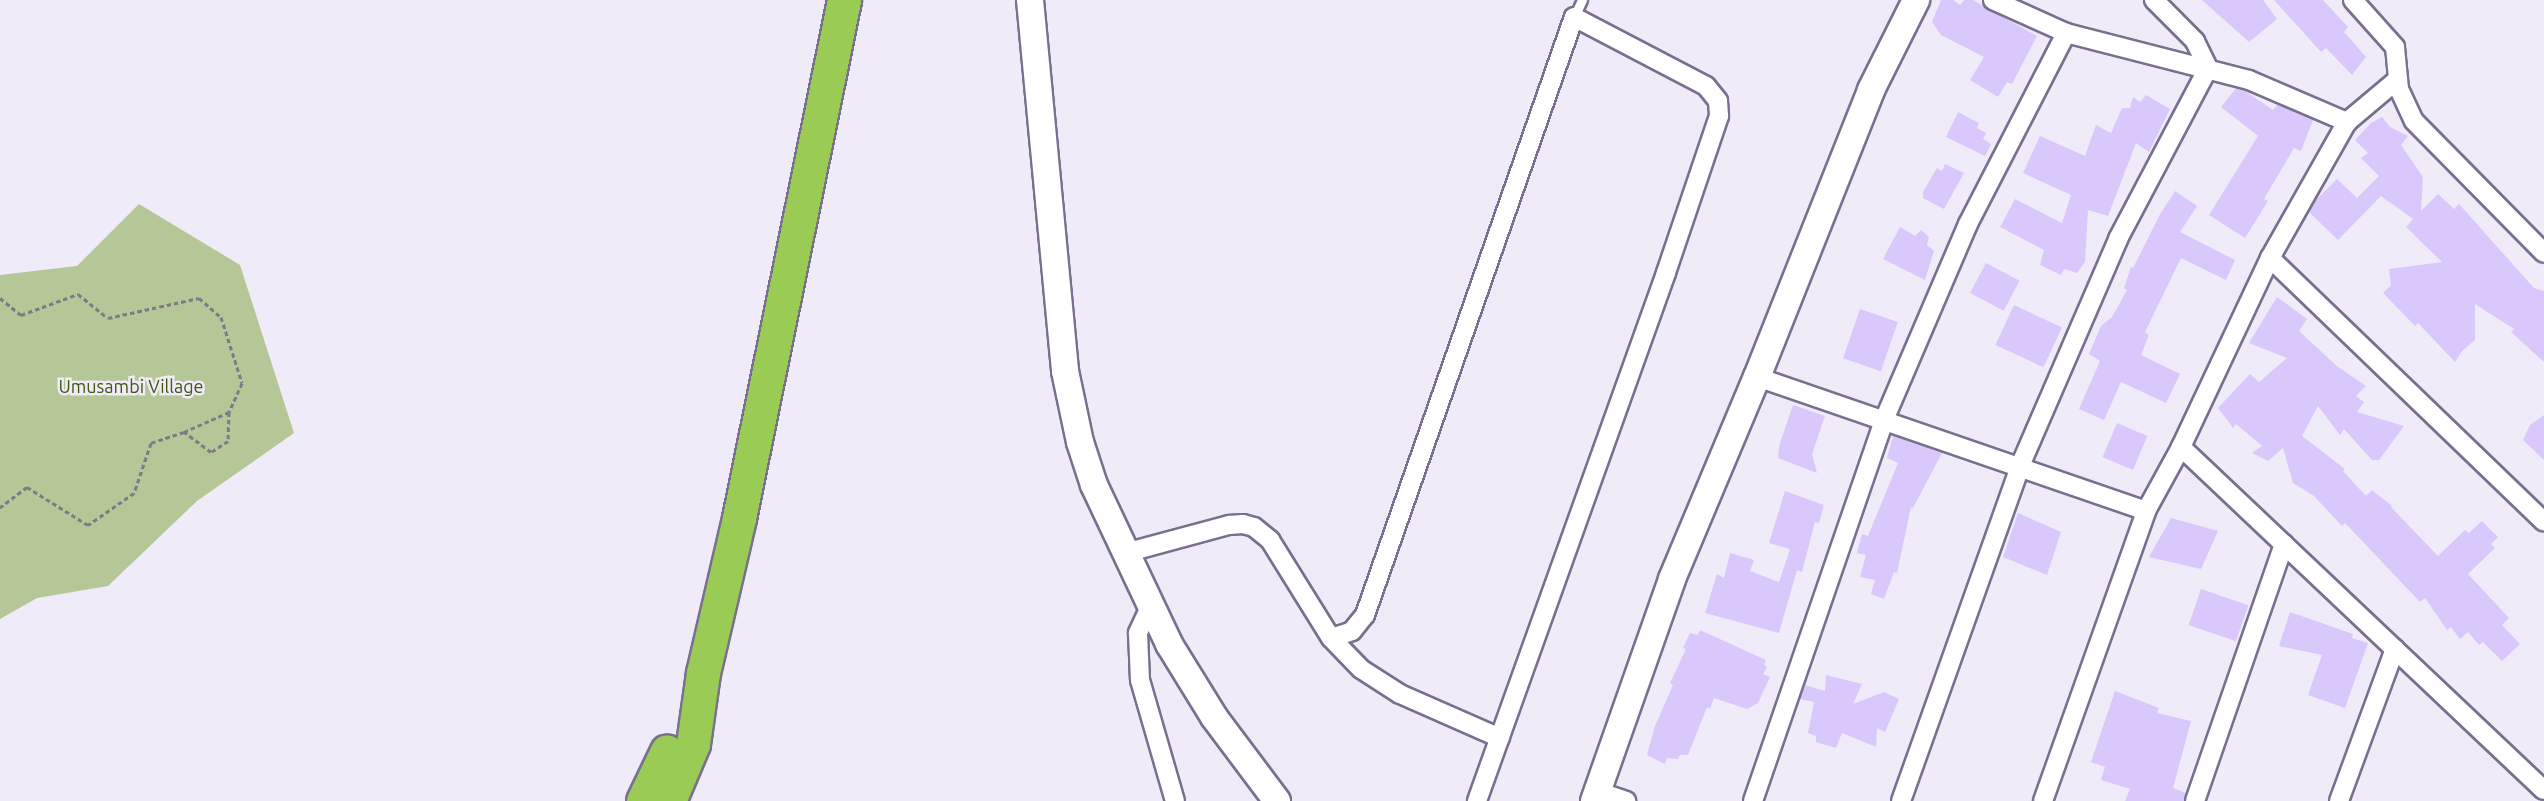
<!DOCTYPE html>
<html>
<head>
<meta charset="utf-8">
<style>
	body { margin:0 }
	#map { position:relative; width:2544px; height:801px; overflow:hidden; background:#f0ebf9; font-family:Ubuntu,sans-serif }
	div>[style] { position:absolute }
	.green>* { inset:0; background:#b5c796 }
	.building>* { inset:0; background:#d9c8fc; transform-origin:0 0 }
	.path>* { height:3px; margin-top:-1.5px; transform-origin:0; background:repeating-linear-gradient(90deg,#7e7a86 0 4.5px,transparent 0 7.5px) }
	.roads { filter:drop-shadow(2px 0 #796f8e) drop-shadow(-2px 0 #796f8e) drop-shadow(0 2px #796f8e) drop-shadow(0 -2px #796f8e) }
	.lane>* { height:9px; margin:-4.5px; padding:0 4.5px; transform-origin:4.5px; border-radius:4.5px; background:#fff }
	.street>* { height:18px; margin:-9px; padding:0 9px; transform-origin:9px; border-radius:9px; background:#fff }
	.secondary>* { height:26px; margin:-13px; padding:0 13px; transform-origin:13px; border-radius:13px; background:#fff }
	.highway>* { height:33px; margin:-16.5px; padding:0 16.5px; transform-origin:16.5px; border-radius:16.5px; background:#99cb55 }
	span { translate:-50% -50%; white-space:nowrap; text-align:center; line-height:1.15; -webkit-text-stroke:5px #f0ebf9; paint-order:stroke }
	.park-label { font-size:18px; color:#42570f }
</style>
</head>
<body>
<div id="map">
	<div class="green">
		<i style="clip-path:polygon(139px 204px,240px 265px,294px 433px,197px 501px,108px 586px,37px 598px,0 619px,0 275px,77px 266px)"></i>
	</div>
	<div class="building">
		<i style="clip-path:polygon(1941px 0,1953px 0,1960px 5px,1964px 0,1973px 0,2037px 36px,2012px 84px,2007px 82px,1998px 97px,1970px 80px,1984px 57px,1941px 35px,1932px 22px)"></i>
		<i style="clip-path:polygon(2202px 0,2263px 0,2277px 19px,2249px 42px)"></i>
		<i style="clip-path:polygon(2274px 0,2323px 0,2348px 27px,2344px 32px,2366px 57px,2352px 75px,2326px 48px,2321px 52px)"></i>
		<i style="clip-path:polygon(2236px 88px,2245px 91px,2273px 110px,2278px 104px,2313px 120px,2301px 151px,2294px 148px,2264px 199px,2268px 201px,2245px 238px,2209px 215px,2258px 136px,2221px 107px)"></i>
		<i style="clip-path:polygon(2146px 95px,2170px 109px,2149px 152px,2136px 143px,2108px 216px,2088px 210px,2085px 262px,2077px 273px,2064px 269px,2061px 275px,2040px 265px,2044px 250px,2000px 227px,2015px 199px,2062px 223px,2071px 195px,2023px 173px,2040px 136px,2085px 156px,2096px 125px,2111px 133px,2122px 108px,2130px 108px,2133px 97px,2140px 102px)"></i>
		<i style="clip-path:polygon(1958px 112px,1979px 123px,1977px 128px,1986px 133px,1983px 139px,1991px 144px,1985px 156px,1946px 137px)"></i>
		<i style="clip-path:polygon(2382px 117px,2390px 127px,2408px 136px,2401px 145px,2423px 177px,2421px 211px,2438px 194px,2454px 209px,2459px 204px,2534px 288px,2544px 291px,2544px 362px,2511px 332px,2514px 329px,2475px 304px,2475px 340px,2462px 351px,2455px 362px,2418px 323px,2415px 326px,2383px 293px,2391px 285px,2389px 269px,2442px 262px,2406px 227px,2413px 219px,2381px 196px,2338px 240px,2309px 212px,2314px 202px,2337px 179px,2357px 198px,2379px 176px,2361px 158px,2368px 153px,2355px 140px,2371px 123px)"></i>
		<i style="clip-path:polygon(1945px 164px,1964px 173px,1944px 209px,1923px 198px,1923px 192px,1937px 168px,1942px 171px)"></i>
		<i style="clip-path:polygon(2175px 191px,2197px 206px,2180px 232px,2235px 260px,2226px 280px,2181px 258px,2145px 332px,2149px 335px,2141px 355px,2180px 374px,2166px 403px,2121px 382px,2104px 420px,2079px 409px,2100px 361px,2089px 354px,2101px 326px,2112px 317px,2127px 290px,2124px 288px,2131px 267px,2133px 268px,2159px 216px)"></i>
		<i style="clip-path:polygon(1900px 227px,1915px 236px,1921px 230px,1929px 237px,1927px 245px,1934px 251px,1925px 280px,1883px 259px)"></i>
		<i style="left:1986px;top:263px;width:38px;height:34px;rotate:28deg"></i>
		<i style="clip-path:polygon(2277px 297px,2307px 319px,2299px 331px,2338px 367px,2366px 386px,2356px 396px,2364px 402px,2357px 412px,2404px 426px,2379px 460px,2372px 460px,2344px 429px,2340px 435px,2318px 406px,2302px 436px,2345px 469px,2343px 471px,2366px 496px,2372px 490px,2392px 506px,2391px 507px,2438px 556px,2465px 530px,2469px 533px,2482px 521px,2498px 537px,2491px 544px,2495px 548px,2468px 574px,2509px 618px,2502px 625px,2520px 644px,2502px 661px,2483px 642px,2479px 645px,2468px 632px,2460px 639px,2451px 627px,2447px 630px,2425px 598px,2420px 602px,2345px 523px,2342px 526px,2314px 496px,2293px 483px,2283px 448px,2268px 461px,2252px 453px,2262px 446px,2236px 424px,2233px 428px,2218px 408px,2250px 374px,2259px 382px,2287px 358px,2249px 343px)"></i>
		<i style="left:2014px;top:305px;width:53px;height:44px;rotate:25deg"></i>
		<i style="left:1860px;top:309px;width:40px;height:52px;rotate:19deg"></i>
		<i style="clip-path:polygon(1793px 405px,1825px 416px,1812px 454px,1817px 473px,1778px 458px,1779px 446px)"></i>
		<i style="clip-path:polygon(2544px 415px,2544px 460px,2523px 440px,2530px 425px)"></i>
		<i style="left:2117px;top:423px;width:33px;height:37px;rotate:23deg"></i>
		<i style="clip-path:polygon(1893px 436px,1942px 453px,1913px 508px,1911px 507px,1897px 573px,1894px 572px,1884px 599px,1871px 594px,1875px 580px,1860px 577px,1866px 555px,1857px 553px,1862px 534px,1868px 536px,1898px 463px,1887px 458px)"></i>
		<i style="clip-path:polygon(1785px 491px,1824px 505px,1819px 523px,1815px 522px,1802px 572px,1797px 570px,1779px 633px,1705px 613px,1717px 574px,1724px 578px,1730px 553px,1754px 560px,1750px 571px,1779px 582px,1790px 549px,1769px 543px)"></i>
		<i style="clip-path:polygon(2018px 513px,2061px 532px,2047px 575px,2003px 557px)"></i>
		<i style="clip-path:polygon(2171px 518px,2218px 531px,2201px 569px,2149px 557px)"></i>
		<i style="left:2201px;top:589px;width:50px;height:38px;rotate:19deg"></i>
		<i style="clip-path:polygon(2290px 612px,2353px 634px,2352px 638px,2368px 643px,2345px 708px,2308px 695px,2322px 655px,2279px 646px)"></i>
		<i style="clip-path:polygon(1700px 630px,1766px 660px,1764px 665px,1767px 667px,1763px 674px,1770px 677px,1758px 703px,1747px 709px,1714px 698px,1710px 709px,1707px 707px,1688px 755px,1680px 755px,1678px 759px,1667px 758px,1665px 764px,1647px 755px,1655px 726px,1673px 685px,1670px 683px,1686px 649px,1683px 648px,1690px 633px,1698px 635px)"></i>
		<i style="clip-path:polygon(1826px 675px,1862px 684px,1853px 704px,1884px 692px,1899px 699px,1885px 732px,1877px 728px,1876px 747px,1842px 733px,1836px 748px,1816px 742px,1816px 736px,1808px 733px,1814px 702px,1800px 699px,1805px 685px,1825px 691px)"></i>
		<i style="clip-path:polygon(2115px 691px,2159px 708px,2157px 713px,2191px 721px,2173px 788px,2186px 793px,2184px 801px,2125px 801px,2130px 789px,2101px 780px,2105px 767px,2091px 762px)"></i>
	</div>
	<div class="path">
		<i style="left:0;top:298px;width:27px;rotate:39deg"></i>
		<i style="left:21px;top:315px;width:61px;rotate:-20.2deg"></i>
		<i style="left:78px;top:294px;width:38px;rotate:39deg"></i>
		<i style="left:108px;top:318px;width:93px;rotate:-12.4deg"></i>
		<i style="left:199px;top:298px;width:29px;rotate:41deg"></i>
		<i style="left:221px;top:317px;width:69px;rotate:72.3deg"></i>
		<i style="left:242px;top:383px;width:32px;rotate:114deg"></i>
		<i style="left:229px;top:412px;width:29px;rotate:92deg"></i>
		<i style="left:228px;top:441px;width:20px;rotate:147deg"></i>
		<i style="left:211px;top:452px;width:34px;rotate:-143deg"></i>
		<i style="left:184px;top:432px;width:35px;rotate:162deg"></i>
		<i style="left:151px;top:443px;width:53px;rotate:108.8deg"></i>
		<i style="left:134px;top:493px;width:56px;rotate:145.2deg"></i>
		<i style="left:88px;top:525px;width:72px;rotate:-148.1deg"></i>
		<i style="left:27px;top:487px;width:34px;rotate:143deg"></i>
		<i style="left:184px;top:432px;width:49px;rotate:-24deg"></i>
	</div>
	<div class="roads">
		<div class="lane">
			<i style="left:1574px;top:17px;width:19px;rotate:-65deg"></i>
		</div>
		<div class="street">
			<i style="left:1993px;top:0;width:80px;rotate:24.3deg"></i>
			<i style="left:2066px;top:33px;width:189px;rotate:14.4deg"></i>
			<i style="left:2249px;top:80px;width:107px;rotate:23.2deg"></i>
			<i style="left:2353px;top:0;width:63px;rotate:48.2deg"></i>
			<i style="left:2395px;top:47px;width:42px;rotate:84.6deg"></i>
			<i style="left:2399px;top:89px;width:35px;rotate:65deg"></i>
			<i style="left:2414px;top:121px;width:185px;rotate:45.4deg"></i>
			<i style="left:2270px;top:258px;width:380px;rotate:43.9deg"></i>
			<i style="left:1757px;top:377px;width:411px;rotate:19deg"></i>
			<i style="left:2146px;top:511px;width:73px;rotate:-61.3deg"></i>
			<i style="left:2181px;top:447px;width:209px;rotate:-64.8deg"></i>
			<i style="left:2270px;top:258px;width:156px;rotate:-60.5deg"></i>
			<i style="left:2347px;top:122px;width:67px;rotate:-40.1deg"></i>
			<i style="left:2181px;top:447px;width:499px;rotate:43.4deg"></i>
			<i style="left:1125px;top:553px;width:108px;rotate:-15.1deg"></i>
			<i style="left:1229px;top:525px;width:14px;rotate:-4deg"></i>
			<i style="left:1243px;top:524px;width:11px;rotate:15deg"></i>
			<i style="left:1254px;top:527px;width:21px;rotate:39deg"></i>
			<i style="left:1270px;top:540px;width:115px;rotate:58.1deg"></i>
			<i style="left:1331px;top:638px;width:43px;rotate:45.9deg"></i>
			<i style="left:1361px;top:669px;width:46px;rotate:32.7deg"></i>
			<i style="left:1400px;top:694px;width:109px;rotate:23.7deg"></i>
			<i style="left:1150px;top:607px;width:29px;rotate:115deg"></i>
			<i style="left:1138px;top:633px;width:47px;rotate:87.6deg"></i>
			<i style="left:1140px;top:680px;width:126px;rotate:73.9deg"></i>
			<i style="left:1331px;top:638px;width:22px;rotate:-18deg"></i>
			<i style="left:1352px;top:631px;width:21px;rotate:-51deg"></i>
			<i style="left:1365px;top:615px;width:633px;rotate:-70.74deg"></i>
			<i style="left:1574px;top:17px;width:149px;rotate:27.6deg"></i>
			<i style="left:1706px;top:86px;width:19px;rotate:51deg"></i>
			<i style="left:1718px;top:101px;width:15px;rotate:86deg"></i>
			<i style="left:1719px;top:116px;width:166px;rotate:108.7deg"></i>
			<i style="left:1666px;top:273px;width:561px;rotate:109.7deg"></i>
			<i style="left:1597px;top:791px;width:31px;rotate:19deg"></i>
			<i style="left:1753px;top:801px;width:403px;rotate:-71deg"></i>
			<i style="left:1884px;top:420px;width:213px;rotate:-66.8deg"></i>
			<i style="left:1968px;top:224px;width:215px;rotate:-62.8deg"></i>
			<i style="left:1901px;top:801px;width:356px;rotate:-70.4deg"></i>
			<i style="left:2020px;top:466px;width:247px;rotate:-66.6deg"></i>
			<i style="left:2118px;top:239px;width:193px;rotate:-62.2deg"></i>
			<i style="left:2208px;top:68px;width:30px;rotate:-116deg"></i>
			<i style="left:2195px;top:41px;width:58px;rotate:-135deg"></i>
			<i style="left:2043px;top:801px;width:308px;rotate:-70.4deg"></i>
			<i style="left:2195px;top:801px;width:272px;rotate:-70.9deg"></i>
			<i style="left:2339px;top:801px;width:162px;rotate:-69.8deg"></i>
		</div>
		<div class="secondary">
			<i style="left:1030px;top:0;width:373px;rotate:84.6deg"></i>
			<i style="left:1065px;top:371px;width:73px;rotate:78.1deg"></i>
			<i style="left:1080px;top:442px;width:45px;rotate:72deg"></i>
			<i style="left:1094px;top:485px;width:176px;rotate:64.7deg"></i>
			<i style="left:1169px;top:644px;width:86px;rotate:58.3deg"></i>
			<i style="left:1214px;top:717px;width:105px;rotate:53.1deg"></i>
			<i style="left:1594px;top:801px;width:235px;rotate:-70.6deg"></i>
			<i style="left:1672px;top:579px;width:219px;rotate:-67.2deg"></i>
			<i style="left:1757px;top:377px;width:309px;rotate:-68.3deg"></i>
			<i style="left:1871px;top:90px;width:101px;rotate:-63.4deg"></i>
		</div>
		<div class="highway">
			<i style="left:643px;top:801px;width:55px;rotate:-64.4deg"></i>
			<i style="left:669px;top:801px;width:62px;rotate:-67.2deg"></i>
			<i style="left:693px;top:744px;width:72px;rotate:-82deg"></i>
			<i style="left:703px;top:673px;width:159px;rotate:-76.9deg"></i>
			<i style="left:739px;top:518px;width:529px;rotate:-78.54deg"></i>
		</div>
	</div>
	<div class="park-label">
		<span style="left:131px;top:386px">Umusambi Village</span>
	</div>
</div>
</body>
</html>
